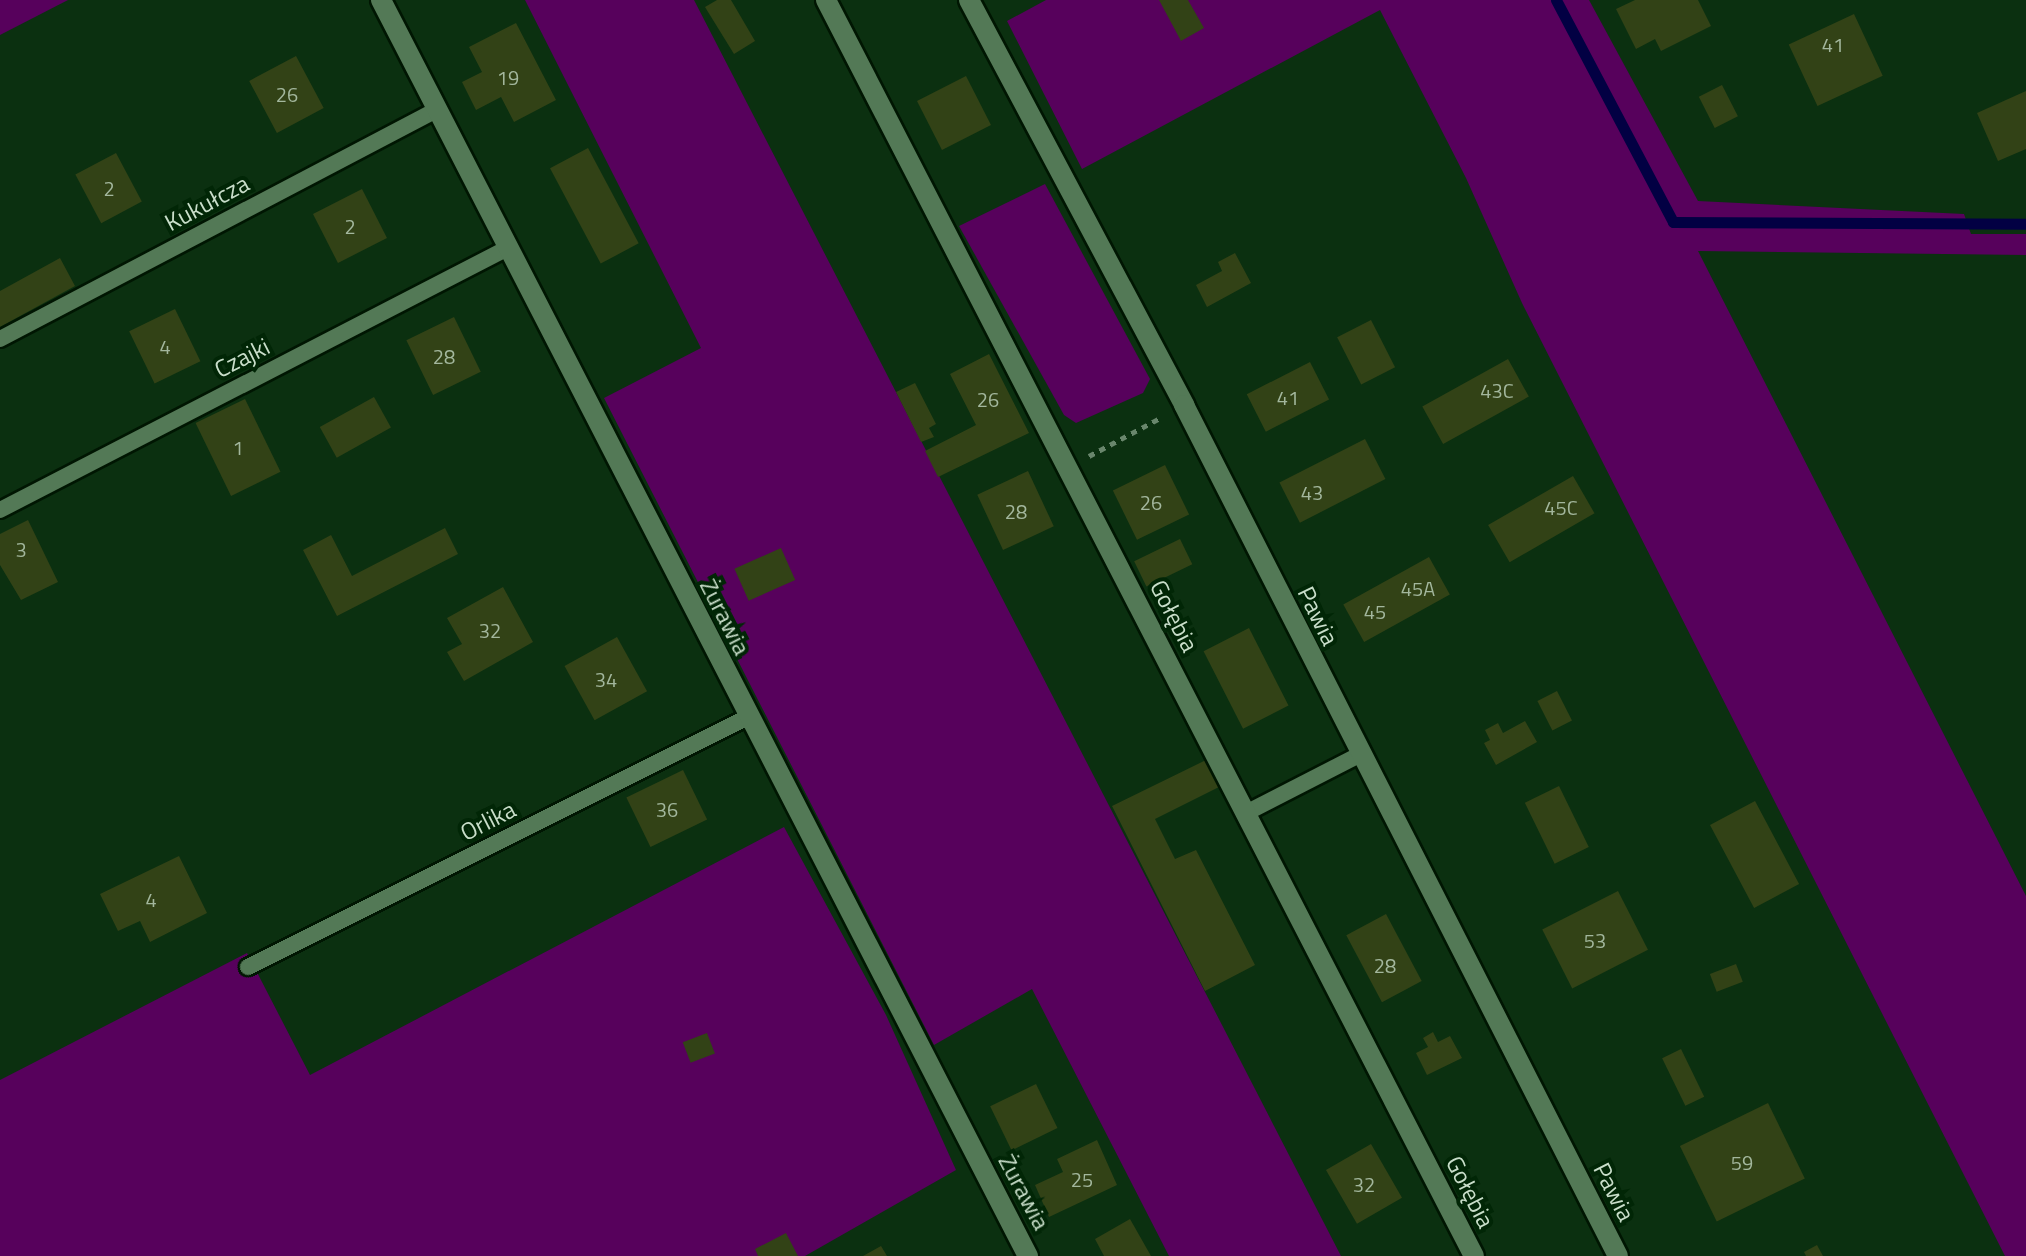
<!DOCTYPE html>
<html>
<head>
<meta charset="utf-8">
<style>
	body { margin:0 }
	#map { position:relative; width:2026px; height:1256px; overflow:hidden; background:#0b3010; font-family:"Titillium Web",sans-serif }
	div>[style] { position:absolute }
	.green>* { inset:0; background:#57015c }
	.stream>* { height:11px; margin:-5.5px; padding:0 5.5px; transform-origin:5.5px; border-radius:5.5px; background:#020043 }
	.building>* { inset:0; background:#324216; transform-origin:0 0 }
	.path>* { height:5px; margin-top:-2.5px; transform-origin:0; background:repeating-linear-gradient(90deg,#69866c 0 6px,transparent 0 12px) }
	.roads { filter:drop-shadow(2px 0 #001602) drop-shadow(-2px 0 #001602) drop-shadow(0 2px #001602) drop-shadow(0 -2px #001602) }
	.service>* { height:16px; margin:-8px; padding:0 8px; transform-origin:8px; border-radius:8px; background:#537956 }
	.minor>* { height:20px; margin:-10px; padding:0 10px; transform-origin:10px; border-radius:10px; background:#537956 }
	span { translate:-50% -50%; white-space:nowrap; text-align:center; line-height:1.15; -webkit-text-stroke:8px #012606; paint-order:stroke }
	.number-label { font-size:20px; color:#a3b79d }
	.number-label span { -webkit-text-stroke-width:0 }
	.street-label { font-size:24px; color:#c9deca }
</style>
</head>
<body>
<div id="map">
	<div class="green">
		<i style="clip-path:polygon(0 0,68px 0,0 35px)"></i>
		<i style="clip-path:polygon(525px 0,694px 0,1341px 1256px,1169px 1256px,1032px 989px,934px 1045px,604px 398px,701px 348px)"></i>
		<i style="clip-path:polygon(1046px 0,1589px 0,1698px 201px,1964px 214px,1971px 234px,2026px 234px,2026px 255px,1698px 251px,2026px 896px,2026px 1256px,2005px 1256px,1522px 303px,1466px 178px,1380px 10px,1082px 169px,1007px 21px)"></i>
		<i style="clip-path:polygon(1045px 184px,1150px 379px,1143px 393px,1076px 423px,1064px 415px,959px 226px)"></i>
		<i style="clip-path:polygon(784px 827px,886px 1015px,956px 1170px,805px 1256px,0 1256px,0 1080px,247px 953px,310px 1075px)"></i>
	</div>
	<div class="stream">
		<i style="left:1556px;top:0;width:251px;rotate:62.2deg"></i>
		<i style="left:1673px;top:222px;width:353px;rotate:0.3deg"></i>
	</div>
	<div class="building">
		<i style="clip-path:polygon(717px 0,731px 0,755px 41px,734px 54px,705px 7px)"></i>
		<i style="clip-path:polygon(1159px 0,1188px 0,1204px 28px,1181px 41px)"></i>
		<i style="clip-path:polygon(1635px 0,1698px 0,1711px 26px,1661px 51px,1655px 39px,1636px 49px,1616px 9px)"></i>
		<i style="left:1854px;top:14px;width:68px;height:72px;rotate:65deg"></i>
		<i style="clip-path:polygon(516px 23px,556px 100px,514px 122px,501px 97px,476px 110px,462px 82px,482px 72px,469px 47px)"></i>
		<i style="left:296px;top:56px;width:59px;height:53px;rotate:62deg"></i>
		<i style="left:966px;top:76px;width:55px;height:55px;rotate:63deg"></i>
		<i style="left:1722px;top:85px;width:35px;height:26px;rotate:63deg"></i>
		<i style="clip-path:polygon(2026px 91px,2026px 149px,1998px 161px,1977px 113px)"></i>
		<i style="left:588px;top:148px;width:108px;height:43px;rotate:62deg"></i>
		<i style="left:116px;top:153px;width:55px;height:46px;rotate:62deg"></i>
		<i style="left:362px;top:189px;width:55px;height:55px;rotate:63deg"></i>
		<i style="clip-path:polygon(1235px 253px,1251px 283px,1207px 307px,1196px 285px,1222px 271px,1218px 262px)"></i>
		<i style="clip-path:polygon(60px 258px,75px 286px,0 327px,0 291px)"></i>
		<i style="left:175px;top:309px;width:58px;height:51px;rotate:64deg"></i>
		<i style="left:454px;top:317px;width:61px;height:53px;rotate:64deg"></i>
		<i style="left:1371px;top:320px;width:53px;height:38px;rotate:63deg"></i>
		<i style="clip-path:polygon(989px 354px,1029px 433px,938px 477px,925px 451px,976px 425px,950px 374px)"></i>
		<i style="left:1508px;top:359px;width:43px;height:98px;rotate:61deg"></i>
		<i style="left:1310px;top:362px;width:42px;height:71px;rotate:63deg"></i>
		<i style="clip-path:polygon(915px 383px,936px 424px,929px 428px,934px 437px,921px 442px,896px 392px)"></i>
		<i style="left:374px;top:397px;width:35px;height:62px;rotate:61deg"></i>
		<i style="left:245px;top:399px;width:81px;height:55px;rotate:64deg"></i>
		<i style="left:1365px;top:439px;width:45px;height:96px;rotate:63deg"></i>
		<i style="left:1165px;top:465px;width:55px;height:58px;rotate:64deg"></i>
		<i style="left:1028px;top:471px;width:61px;height:56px;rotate:65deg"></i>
		<i style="left:1573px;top:476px;width:43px;height:98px;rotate:60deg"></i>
		<i style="clip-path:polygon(28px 520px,58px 582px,21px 600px,0 565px,0 534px)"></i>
		<i style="clip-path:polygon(445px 528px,458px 554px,337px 616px,303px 550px,331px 535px,352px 576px)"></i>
		<i style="left:1180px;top:539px;width:28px;height:51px;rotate:64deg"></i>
		<i style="left:781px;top:548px;width:35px;height:51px;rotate:66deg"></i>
		<i style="left:1429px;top:557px;width:43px;height:98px;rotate:61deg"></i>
		<i style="clip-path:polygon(503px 587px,533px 642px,464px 681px,447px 652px,462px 644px,447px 618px)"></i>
		<i style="left:1249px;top:628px;width:87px;height:51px;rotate:63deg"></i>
		<i style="left:617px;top:637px;width:62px;height:60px;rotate:61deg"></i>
		<i style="left:1557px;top:691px;width:33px;height:22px;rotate:63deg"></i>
		<i style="clip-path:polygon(1525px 721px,1537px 742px,1496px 765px,1484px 743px,1490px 740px,1485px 730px,1498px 723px,1503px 733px)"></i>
		<i style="clip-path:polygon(1206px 760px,1219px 787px,1155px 819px,1175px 859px,1196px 850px,1255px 965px,1205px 991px,1112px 806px)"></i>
		<i style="left:683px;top:770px;width:55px;height:63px;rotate:64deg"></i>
		<i style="left:1559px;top:786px;width:68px;height:38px;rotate:64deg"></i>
		<i style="left:1755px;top:801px;width:94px;height:51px;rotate:62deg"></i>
		<i style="clip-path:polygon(179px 856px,207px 913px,150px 942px,140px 921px,118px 931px,100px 894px)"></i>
		<i style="left:1618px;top:891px;width:66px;height:85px;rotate:63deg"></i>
		<i style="left:1386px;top:914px;width:76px;height:45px;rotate:62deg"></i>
		<i style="left:1736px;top:964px;width:19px;height:28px;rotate:69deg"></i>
		<i style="clip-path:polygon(1433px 1032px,1438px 1042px,1450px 1036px,1462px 1058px,1427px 1075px,1416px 1053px,1428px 1047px,1423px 1038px)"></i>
		<i style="left:707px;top:1033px;width:22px;height:26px;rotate:69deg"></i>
		<i style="left:1681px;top:1049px;width:53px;height:21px;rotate:64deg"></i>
		<i style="left:1036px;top:1084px;width:49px;height:51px;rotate:64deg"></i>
		<i style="left:1768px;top:1103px;width:84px;height:98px;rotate:64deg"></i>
		<i style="clip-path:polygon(1097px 1140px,1117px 1185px,1049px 1217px,1035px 1185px,1063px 1172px,1057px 1159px)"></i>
		<i style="left:1371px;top:1144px;width:62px;height:52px;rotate:60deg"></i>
		<i style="clip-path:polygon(1130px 1219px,1151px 1256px,1104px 1256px,1095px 1239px)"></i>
		<i style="clip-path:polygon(786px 1233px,798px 1256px,758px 1256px,755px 1249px)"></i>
		<i style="clip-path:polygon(1817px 1245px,1823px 1256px,1806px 1256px,1804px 1252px)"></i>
		<i style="clip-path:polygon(881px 1246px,887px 1256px,863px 1256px)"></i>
	</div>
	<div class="path">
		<i style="left:1089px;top:456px;width:83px;rotate:-28.1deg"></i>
	</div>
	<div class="roads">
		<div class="service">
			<i style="left:0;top:339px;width:492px;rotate:-27.7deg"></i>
			<i style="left:0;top:510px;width:569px;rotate:-27.29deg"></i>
			<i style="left:1246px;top:813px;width:127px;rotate:-27.2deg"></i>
			<i style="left:248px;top:967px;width:559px;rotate:-26.57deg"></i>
		</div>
		<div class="minor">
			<i style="left:381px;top:0;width:1413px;rotate:62.75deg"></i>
			<i style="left:826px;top:0;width:1413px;rotate:62.71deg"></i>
			<i style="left:969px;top:0;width:459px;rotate:62deg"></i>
			<i style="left:1184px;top:405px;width:955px;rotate:62.98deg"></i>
		</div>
	</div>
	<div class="number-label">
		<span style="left:1833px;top:44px">41</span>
		<span style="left:508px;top:77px">19</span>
		<span style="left:287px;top:94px">26</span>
		<span style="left:109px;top:188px">2</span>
		<span style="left:350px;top:226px">2</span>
		<span style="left:165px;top:346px">4</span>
		<span style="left:444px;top:356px">28</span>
		<span style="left:1497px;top:390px">43C</span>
		<span style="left:1288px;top:397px">41</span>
		<span style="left:988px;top:399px">26</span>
		<span style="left:238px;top:447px">1</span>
		<span style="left:1312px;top:492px">43</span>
		<span style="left:1151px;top:502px">26</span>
		<span style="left:1561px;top:507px">45C</span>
		<span style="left:1016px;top:511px">28</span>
		<span style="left:21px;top:549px">3</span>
		<span style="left:1418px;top:588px">45A</span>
		<span style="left:1375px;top:611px">45</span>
		<span style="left:490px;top:630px">32</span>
		<span style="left:606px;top:679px">34</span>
		<span style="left:667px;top:809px">36</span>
		<span style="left:151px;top:899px">4</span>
		<span style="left:1595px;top:940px">53</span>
		<span style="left:1385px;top:965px">28</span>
		<span style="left:1742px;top:1162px">59</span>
		<span style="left:1082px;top:1179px">25</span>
		<span style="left:1364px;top:1184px">32</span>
	</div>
	<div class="street-label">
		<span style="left:207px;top:203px;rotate:-28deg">Kukułcza</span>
		<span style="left:242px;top:358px;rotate:-27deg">Czajki</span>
		<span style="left:1174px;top:616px;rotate:63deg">Gołębia</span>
		<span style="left:1318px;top:616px;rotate:64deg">Pawia</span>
		<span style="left:725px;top:617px;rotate:63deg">Żurawia</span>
		<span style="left:488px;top:821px;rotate:-27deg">Orlika</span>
		<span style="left:1024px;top:1192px;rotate:62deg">Żurawia</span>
		<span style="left:1470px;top:1192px;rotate:63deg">Gołębia</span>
		<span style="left:1614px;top:1192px;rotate:63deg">Pawia</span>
	</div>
</div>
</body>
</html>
